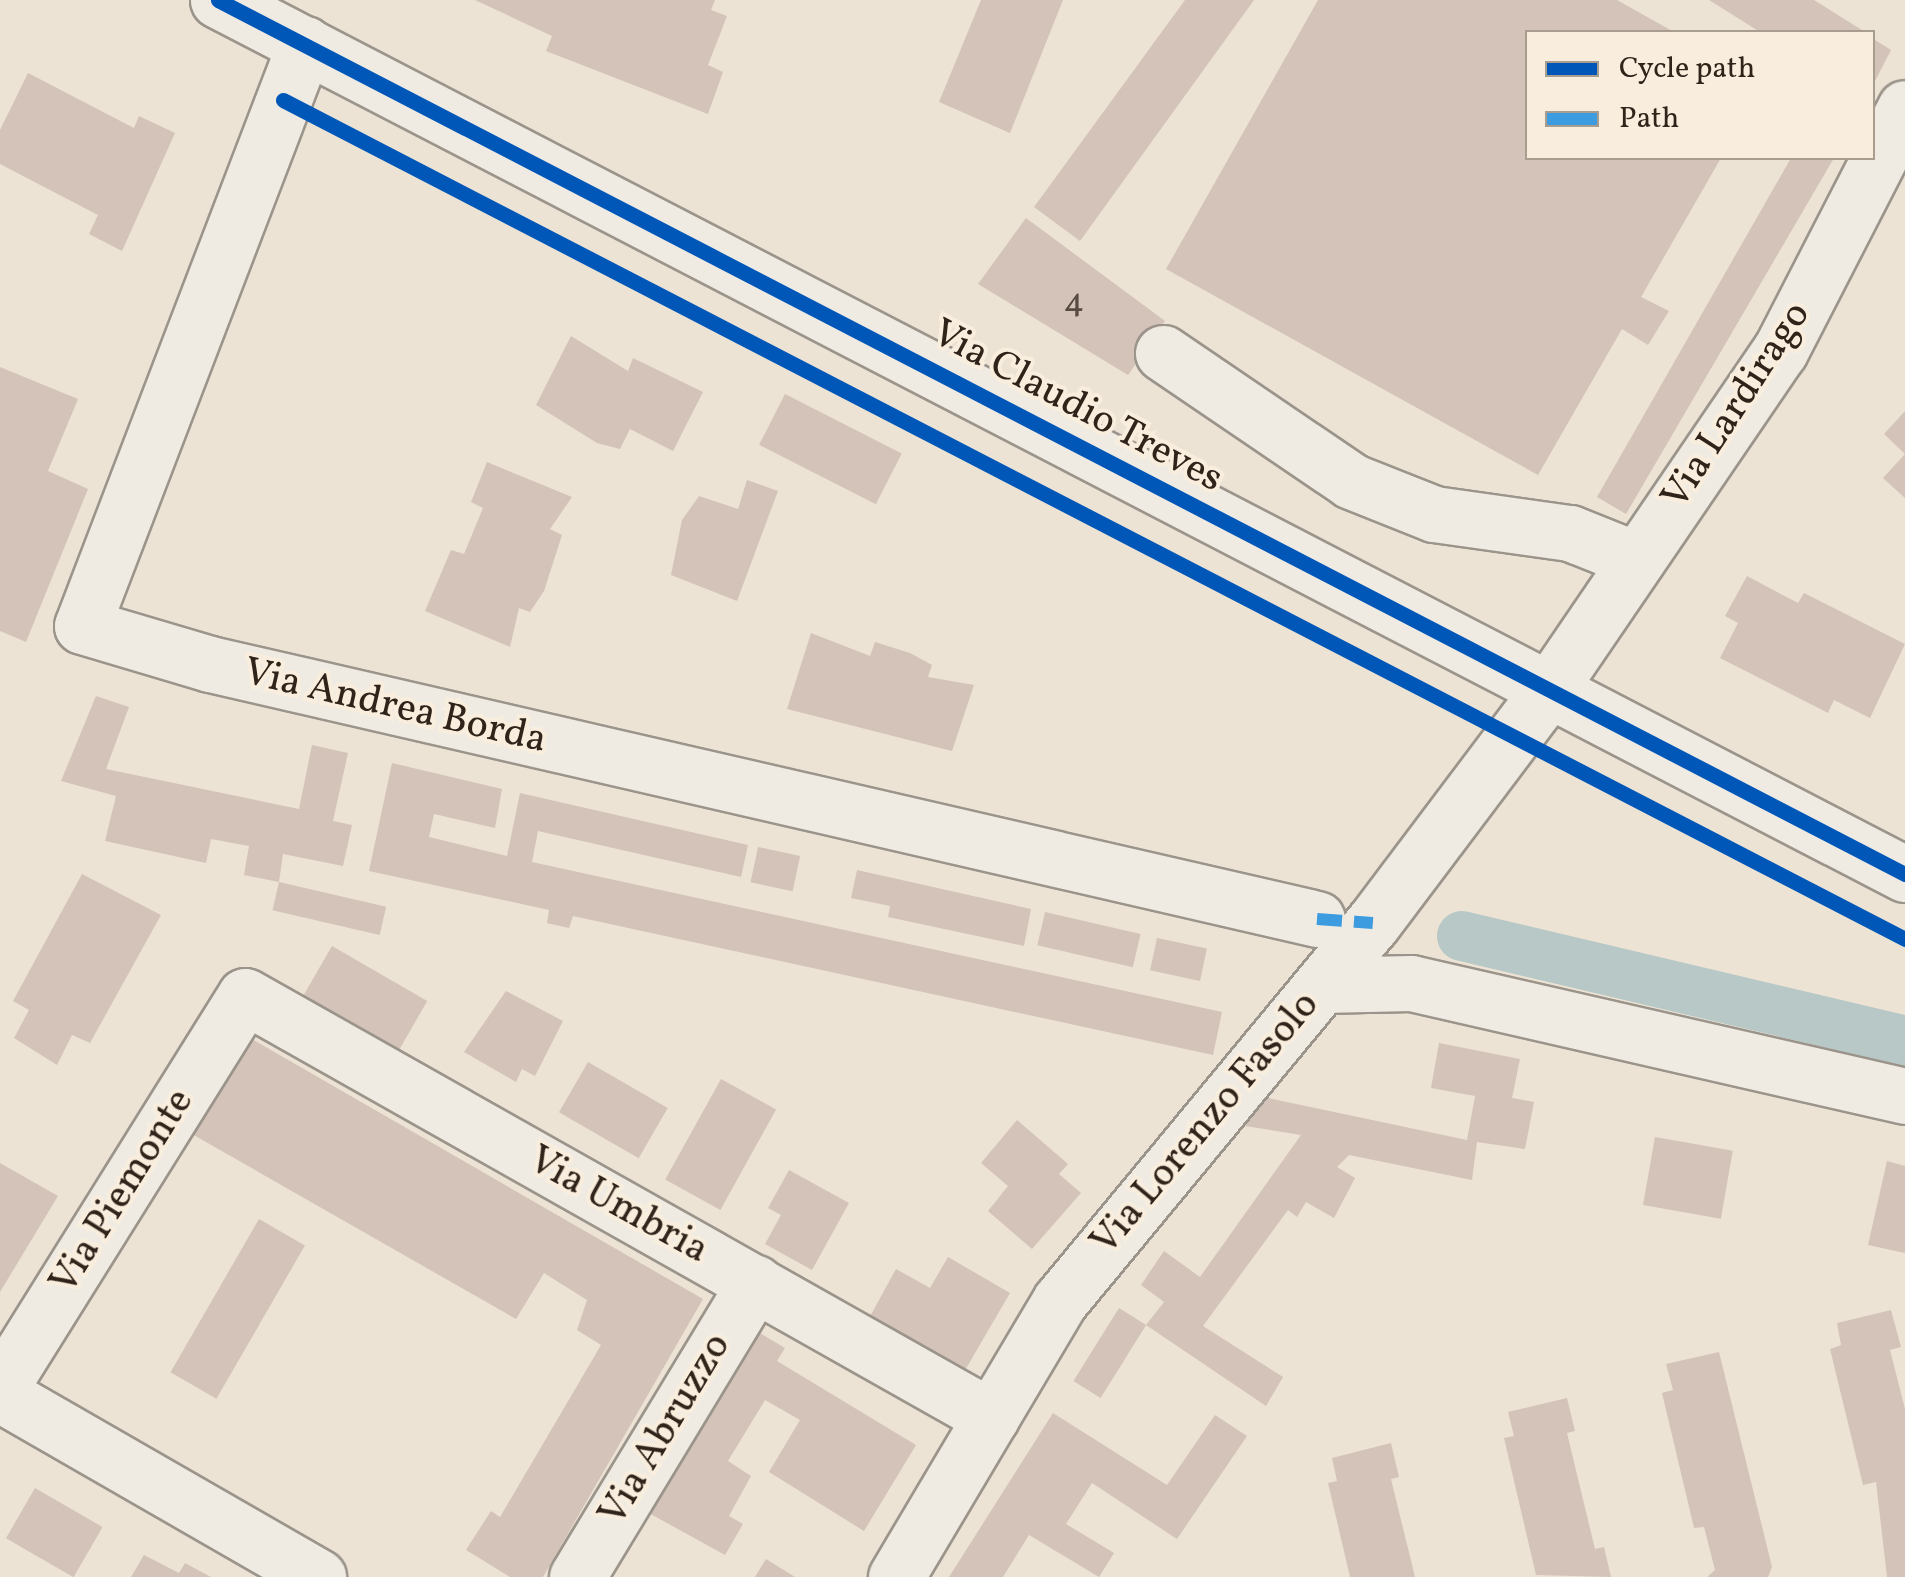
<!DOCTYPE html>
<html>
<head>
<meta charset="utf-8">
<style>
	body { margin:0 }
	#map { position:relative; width:1905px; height:1577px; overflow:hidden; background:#ece3d4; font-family:Vollkorn,serif }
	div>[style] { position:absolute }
	.canal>* { height:50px; margin:-25px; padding:0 25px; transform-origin:25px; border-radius:25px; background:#b8c8c7 }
	.building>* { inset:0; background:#d4c3b8; transform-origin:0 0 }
	.roads { filter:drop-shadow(2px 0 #9b948b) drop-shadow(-2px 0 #9b948b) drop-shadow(0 2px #9b948b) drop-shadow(0 -2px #9b948b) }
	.minor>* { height:55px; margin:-27.5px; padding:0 27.5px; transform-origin:27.5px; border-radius:27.5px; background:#efebe3 }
	.quiet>* { height:12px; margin-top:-6px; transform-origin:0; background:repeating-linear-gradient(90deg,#3d9cdf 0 25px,transparent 0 37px) }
	.cycleway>* { height:15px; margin:-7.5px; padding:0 7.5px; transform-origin:7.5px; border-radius:7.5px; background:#0057b8 }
	span { translate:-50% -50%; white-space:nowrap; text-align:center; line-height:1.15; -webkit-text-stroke:8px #f9eedd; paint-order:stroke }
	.number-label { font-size:35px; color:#584b42 }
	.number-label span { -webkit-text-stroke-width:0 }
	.street-label { font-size:40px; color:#2f231a }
	.legend { position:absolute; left:1525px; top:30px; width:350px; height:130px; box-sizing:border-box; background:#f9eedd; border:2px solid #a89d8f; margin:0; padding:12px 18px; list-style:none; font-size:30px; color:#2f231a }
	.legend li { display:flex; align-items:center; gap:20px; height:50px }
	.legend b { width:50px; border:2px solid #a89d8f }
</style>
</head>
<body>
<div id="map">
	<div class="canal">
		<i style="left:1462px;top:936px;width:455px;rotate:13.3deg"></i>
	</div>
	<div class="building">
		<i style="clip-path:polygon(475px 0,715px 0,711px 10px,727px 16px,708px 65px,723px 72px,708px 114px,546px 51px,552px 36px)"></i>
		<i style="clip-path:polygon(981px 0,1063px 0,1010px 133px,939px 102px)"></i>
		<i style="clip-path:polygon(1185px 0,1254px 0,1080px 241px,1034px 207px)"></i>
		<i style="clip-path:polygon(1318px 0,1617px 0,1674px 32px,1528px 32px,1528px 158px,1721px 158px,1641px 297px,1669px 311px,1648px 345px,1622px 329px,1538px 475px,1166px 269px)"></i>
		<i style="clip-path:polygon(1709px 0,1814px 0,1865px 32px,1760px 32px)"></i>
		<i style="clip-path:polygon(1872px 38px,1891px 50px,1872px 87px)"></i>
		<i style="clip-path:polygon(28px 73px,134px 128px,139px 116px,175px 133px,122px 251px,89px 234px,98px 215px,0 164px,0 130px)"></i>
		<i style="clip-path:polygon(1791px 158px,1834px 158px,1626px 514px,1597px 497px)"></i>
		<i style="clip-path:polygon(1026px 218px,1165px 321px,1128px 375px,978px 284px)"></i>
		<i style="clip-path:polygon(571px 336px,628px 371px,633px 358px,703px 392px,673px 451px,630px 429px,620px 449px,597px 443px,536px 405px)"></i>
		<i style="clip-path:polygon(0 367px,78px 399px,48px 471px,88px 489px,26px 642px,0 631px)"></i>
		<i style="left:785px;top:394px;width:131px;height:57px;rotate:27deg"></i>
		<i style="clip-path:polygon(1905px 411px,1905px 498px,1883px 478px,1905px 454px,1884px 434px)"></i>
		<i style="clip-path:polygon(487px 462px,572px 497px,550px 529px,562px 535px,544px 591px,530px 612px,519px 608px,510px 647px,425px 611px,451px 550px,464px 554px,483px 508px,471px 502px)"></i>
		<i style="clip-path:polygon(747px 480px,778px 491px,737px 601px,671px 575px,682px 520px,699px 496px,738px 509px)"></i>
		<i style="clip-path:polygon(1747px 576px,1798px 603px,1804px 593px,1905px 644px,1870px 718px,1834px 700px,1828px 713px,1720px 658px,1738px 623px,1725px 616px)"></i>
		<i style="clip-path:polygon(811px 633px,870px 656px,875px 642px,910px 653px,932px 665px,928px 677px,974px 685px,952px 751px,787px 709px)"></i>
		<i style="clip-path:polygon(96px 696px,129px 707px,106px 769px,299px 809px,312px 745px,348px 753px,333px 821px,352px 825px,343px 866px,283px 854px,279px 882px,244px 875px,249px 846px,211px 839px,206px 863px,105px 841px,116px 796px,61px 781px)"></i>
		<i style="clip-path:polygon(392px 763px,502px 789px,495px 828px,434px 814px,429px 837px,507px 856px,520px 793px,748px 845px,741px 877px,538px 831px,532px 862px,1222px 1012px,1213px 1055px,573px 916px,569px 928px,547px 923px,549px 910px,369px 871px)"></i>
		<i style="left:758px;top:847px;width:43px;height:36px;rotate:12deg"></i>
		<i style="clip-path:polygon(857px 870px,1031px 909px,1024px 946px,888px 917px,890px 906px,851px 898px)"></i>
		<i style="clip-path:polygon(82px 874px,161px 915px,90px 1043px,72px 1035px,57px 1065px,14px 1038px,29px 1010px,13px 1001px)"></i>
		<i style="left:279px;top:882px;width:110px;height:29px;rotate:13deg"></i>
		<i style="left:1045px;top:912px;width:98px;height:34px;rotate:13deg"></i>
		<i style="left:1157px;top:938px;width:51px;height:33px;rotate:12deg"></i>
		<i style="left:332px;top:946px;width:110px;height:62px;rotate:30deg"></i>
		<i style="clip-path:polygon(506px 991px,563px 1021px,535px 1076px,522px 1069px,516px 1082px,464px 1052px)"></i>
		<i style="clip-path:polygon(250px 1038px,703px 1299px,543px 1577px,510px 1577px,466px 1550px,491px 1511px,500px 1517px,601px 1345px,577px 1330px,587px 1300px,544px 1273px,516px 1319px,192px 1134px)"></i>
		<i style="clip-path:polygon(1439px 1043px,1520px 1059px,1512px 1098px,1534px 1102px,1525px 1149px,1477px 1142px,1472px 1180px,1349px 1155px,1337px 1167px,1355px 1178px,1334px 1218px,1306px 1202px,1297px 1217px,1288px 1210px,1203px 1326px,1283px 1377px,1266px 1406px,1146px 1325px,1164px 1302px,1141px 1285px,1164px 1251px,1200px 1277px,1301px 1135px,1233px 1124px,1254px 1095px,1467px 1140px,1475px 1096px,1431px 1088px)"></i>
		<i style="left:588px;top:1062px;width:92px;height:58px;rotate:30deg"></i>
		<i style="left:721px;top:1079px;width:63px;height:115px;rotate:29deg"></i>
		<i style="clip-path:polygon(1017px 1120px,1068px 1164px,1059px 1174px,1081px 1193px,1032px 1249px,988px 1211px,1008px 1186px,981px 1163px)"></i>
		<i style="left:1655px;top:1137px;width:79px;height:69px;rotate:10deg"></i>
		<i style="clip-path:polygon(1887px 1161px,1905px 1166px,1905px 1253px,1868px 1245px)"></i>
		<i style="clip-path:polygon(0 1163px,58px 1196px,0 1292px)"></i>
		<i style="clip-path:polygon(789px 1170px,849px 1203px,812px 1270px,765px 1244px,781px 1215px,768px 1208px)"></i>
		<i style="left:259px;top:1219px;width:53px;height:177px;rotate:30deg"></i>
		<i style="clip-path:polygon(948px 1257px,1010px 1293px,964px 1372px,913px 1341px,907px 1355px,862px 1331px,896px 1269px,930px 1288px)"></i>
		<i style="left:1119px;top:1308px;width:32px;height:86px;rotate:32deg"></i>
		<i style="clip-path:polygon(1891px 1310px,1901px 1347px,1890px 1350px,1905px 1409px,1905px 1577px,1887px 1577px,1876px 1482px,1863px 1485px,1830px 1349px,1841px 1345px,1837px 1323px)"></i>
		<i style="clip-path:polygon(755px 1330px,785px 1348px,777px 1361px,916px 1445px,864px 1531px,769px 1472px,800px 1420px,765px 1400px,728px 1461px,751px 1476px,729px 1516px,743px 1524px,725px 1555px,647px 1512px)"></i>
		<i style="clip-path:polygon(1719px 1352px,1772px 1567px,1768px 1577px,1707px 1577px,1715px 1570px,1704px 1527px,1694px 1528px,1662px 1393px,1673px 1390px,1666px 1364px)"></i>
		<i style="clip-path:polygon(1567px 1398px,1575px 1431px,1567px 1433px,1595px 1549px,1604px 1547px,1611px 1577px,1536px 1575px,1504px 1438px,1514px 1436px,1508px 1412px)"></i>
		<i style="clip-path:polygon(1053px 1413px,1167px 1485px,1215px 1415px,1247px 1436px,1177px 1539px,1092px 1483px,1066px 1524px,1114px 1553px,1099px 1577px,1029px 1535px,1003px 1577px,949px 1577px)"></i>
		<i style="clip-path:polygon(1391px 1443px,1399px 1477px,1391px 1479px,1415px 1577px,1350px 1577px,1328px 1483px,1337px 1481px,1332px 1458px)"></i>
		<i style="left:35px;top:1488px;width:78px;height:58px;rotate:30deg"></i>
		<i style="clip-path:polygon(144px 1555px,179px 1573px,185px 1563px,211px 1577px,131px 1577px)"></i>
		<i style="clip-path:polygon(766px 1559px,795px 1577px,755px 1577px)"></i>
	</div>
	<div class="roads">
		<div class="minor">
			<i style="left:218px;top:0;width:1900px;rotate:27.39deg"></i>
			<i style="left:305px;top:44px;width:623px;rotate:110.96deg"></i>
			<i style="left:82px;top:626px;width:134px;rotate:16.5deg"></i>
			<i style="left:210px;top:664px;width:1136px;rotate:12.97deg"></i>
			<i style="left:1163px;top:353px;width:227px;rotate:34.2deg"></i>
			<i style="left:1351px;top:481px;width:89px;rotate:21.7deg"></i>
			<i style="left:1434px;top:514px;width:137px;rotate:8deg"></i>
			<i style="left:1570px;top:533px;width:72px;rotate:21.9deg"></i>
			<i style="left:1322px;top:985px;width:89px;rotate:-1.3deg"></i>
			<i style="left:1411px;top:983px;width:507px;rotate:12.88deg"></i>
			<i style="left:0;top:1388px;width:462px;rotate:-58deg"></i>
			<i style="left:245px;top:996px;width:857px;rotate:29.44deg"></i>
			<i style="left:0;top:1394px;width:367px;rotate:29.9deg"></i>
			<i style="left:577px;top:1577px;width:344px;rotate:-58.8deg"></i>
			<i style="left:896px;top:1577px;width:321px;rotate:-59.3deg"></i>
			<i style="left:1060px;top:1301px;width:491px;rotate:-50.4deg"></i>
			<i style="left:1373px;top:923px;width:289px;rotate:-53deg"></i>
			<i style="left:1547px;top:692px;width:413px;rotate:-55.7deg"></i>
			<i style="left:1780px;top:351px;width:273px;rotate:-62.8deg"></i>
		</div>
	</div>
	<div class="quiet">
		<i style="left:1317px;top:919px;width:56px;rotate:4.1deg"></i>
	</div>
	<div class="cycleway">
		<i style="left:218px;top:0;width:1900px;rotate:27.39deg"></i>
		<i style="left:283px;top:100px;width:1826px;rotate:27.35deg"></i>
	</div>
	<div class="number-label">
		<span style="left:1074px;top:302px">4</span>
	</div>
	<div class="street-label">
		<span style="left:1737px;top:406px;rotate:-57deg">Via Lardirago</span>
		<span style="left:1077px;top:407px;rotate:28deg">Via Claudio Treves</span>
		<span style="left:395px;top:707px;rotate:13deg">Via Andrea Borda</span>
		<span style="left:1206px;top:1124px;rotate:-50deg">Via Lorenzo Fasolo</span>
		<span style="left:123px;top:1192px;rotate:-58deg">Via Piemonte</span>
		<span style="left:618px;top:1206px;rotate:29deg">Via Umbria</span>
		<span style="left:666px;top:1430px;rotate:-59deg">Via Abruzzo</span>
	</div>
	<ul class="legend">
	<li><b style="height:12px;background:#0057b8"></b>Cycle path</li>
	<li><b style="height:12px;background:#3d9cdf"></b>Path</li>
	</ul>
</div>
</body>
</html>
